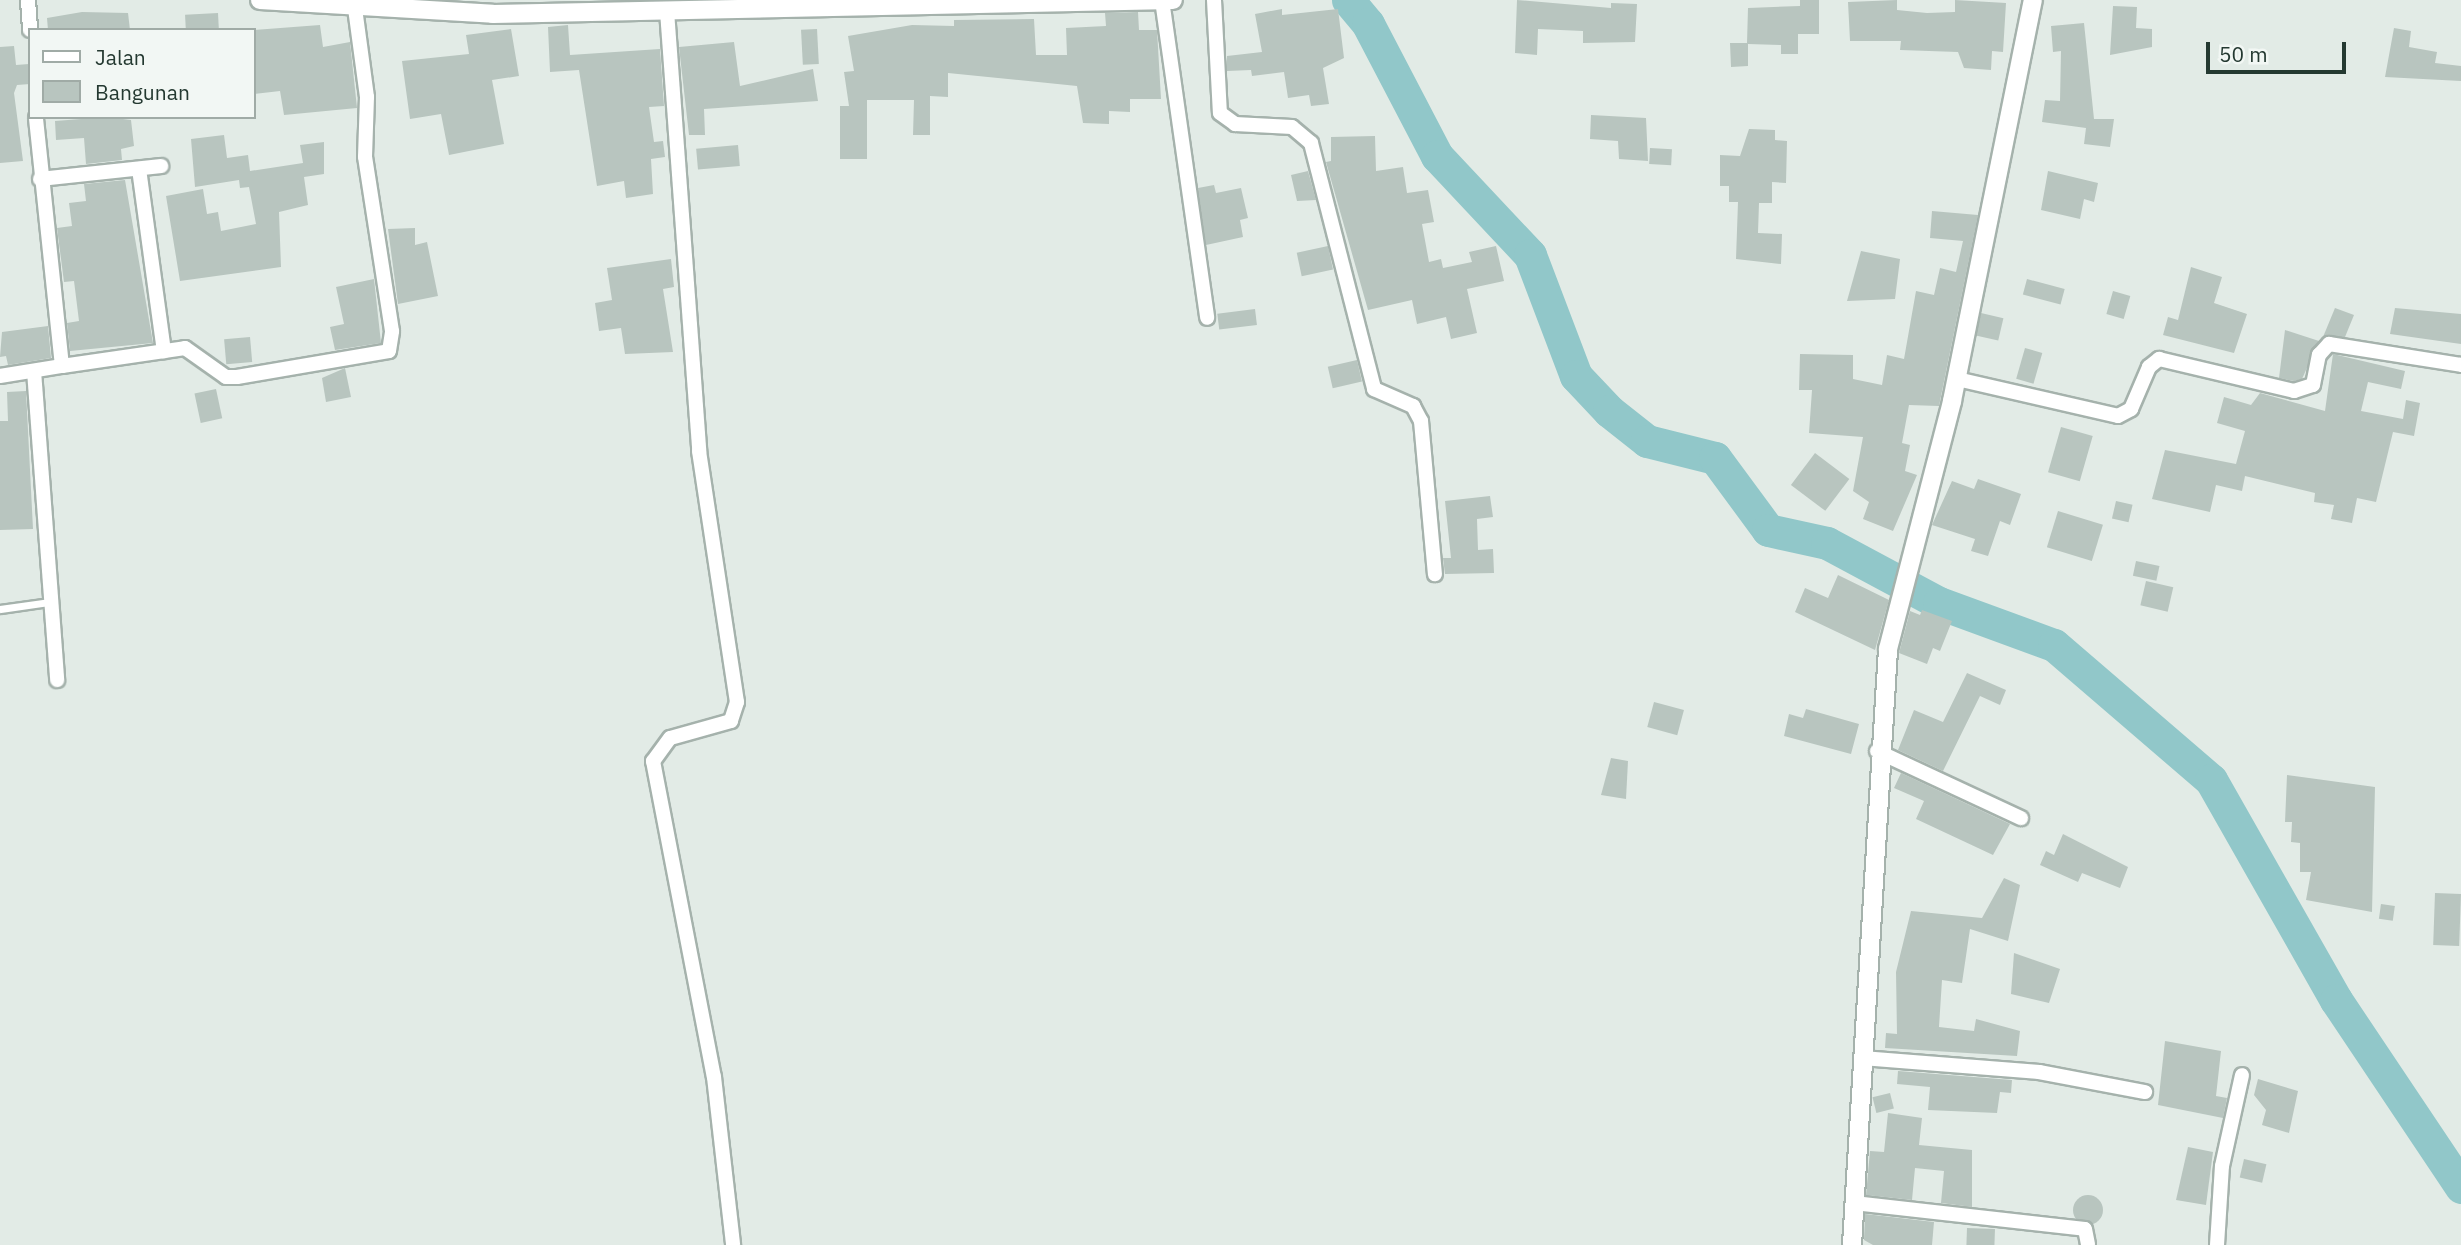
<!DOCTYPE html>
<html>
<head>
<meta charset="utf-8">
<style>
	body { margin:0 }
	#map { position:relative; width:2461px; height:1245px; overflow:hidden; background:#e2ebe6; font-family:"IBM Plex Sans",sans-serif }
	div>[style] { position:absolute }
	.river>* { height:33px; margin:-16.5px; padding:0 16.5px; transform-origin:16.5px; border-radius:16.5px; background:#91c7c9 }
	.building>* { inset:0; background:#b8c5bf; transform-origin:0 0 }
	.round { border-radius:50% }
	.roads { filter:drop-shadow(2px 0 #a5b2ac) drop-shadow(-2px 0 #a5b2ac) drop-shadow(0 2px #a5b2ac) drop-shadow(0 -2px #a5b2ac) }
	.service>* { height:7px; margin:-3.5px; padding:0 3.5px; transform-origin:3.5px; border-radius:3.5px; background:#fff }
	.minor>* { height:14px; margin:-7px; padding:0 7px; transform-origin:7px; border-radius:7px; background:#fff }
	.tertiary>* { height:18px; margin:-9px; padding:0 9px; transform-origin:9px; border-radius:9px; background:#fff }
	span { translate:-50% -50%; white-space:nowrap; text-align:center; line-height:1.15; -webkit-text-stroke:5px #f2f7f4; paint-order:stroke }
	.legend { position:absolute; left:28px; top:28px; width:228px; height:91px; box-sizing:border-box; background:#f2f7f4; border:2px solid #a0aba6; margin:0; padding:9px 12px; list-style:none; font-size:21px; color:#243931 }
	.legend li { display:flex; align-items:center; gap:14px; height:35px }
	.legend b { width:35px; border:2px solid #a0aba6 }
	.scale { position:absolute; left:2206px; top:42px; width:140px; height:32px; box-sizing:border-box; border:4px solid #243931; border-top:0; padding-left:9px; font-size:21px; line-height:24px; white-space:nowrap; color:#243931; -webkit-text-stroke:5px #f2f7f4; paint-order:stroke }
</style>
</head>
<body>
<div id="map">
	<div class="river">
		<i style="left:1348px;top:0;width:31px;rotate:50deg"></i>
		<i style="left:1368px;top:24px;width:149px;rotate:62.4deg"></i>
		<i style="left:1437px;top:156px;width:136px;rotate:46.8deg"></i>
		<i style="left:1530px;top:255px;width:129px;rotate:69.2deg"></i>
		<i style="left:1576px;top:376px;width:48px;rotate:46.7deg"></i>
		<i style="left:1609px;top:411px;width:48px;rotate:38.3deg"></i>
		<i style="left:1647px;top:441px;width:70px;rotate:14deg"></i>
		<i style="left:1715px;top:458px;width:89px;rotate:53.6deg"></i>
		<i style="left:1768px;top:530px;width:60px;rotate:12.4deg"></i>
		<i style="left:1827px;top:543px;width:127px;rotate:28.2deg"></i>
		<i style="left:1939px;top:603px;width:122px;rotate:20.1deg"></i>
		<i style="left:2054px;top:645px;width:207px;rotate:40.7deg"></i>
		<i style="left:2211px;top:780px;width:253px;rotate:60.4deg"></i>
		<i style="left:2336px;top:1000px;width:225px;rotate:56.2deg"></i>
	</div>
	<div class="building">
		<i style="clip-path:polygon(1517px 0,1611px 8px,1611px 3px,1637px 4px,1635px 42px,1583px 43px,1583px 31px,1538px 29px,1537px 55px,1515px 53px)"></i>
		<i style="clip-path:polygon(1800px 0,1819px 0,1819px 34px,1798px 34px,1798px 54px,1781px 54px,1781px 45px,1748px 44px,1748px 66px,1731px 67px,1730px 43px,1747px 43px,1748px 8px,1800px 6px)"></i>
		<i style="clip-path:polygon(1897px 0,1897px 10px,1927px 13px,1955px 12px,1955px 0,2006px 3px,2003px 52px,1992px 51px,1991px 70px,1964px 68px,1958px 52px,1900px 50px,1901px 41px,1850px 41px,1848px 2px)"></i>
		<i style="clip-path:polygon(2113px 6px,2137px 7px,2136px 28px,2152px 29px,2152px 47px,2110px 55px)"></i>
		<i style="clip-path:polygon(1282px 9px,1282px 15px,1338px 9px,1344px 58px,1323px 68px,1329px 104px,1311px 106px,1309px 95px,1288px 98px,1284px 72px,1252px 76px,1251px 70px,1227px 71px,1227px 56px,1262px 52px,1255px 14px)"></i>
		<i style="clip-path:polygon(82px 12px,128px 13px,130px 30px,48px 30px,47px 18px)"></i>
		<i style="clip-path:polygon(1138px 12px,1139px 30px,1157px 30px,1161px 99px,1130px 99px,1130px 112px,1109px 111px,1109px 124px,1083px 123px,1077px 86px,948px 73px,948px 97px,930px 96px,930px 135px,913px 135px,914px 100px,867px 100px,867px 159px,840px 159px,840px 106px,849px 106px,844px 72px,854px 71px,848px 36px,912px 25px,954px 26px,954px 20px,1034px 19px,1036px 55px,1067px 55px,1066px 28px,1106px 26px,1105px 13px)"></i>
		<i style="left:218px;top:13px;width:17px;height:33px;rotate:87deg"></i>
		<i style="clip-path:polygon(2084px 23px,2094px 119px,2114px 119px,2110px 147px,2084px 144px,2086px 128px,2042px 122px,2045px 100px,2060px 101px,2061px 51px,2053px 52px,2051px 26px)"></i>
		<i style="clip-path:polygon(320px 25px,323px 47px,350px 42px,357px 108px,284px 115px,280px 91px,254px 94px,254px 30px)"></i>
		<i style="clip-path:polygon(568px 25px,570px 55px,660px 49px,664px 106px,649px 107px,654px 142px,663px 141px,665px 157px,651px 159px,653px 194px,626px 198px,624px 181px,597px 186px,579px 70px,550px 72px,548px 27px)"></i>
		<i style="clip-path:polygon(2394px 28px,2411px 31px,2409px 47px,2437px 52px,2435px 63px,2461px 66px,2461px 81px,2385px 77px)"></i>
		<i style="clip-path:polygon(511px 29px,519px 76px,492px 80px,504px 144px,449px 155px,441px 114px,410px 119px,402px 61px,469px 54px,466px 35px)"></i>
		<i style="left:817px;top:29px;width:35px;height:16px;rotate:87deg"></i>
		<i style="clip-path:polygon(734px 42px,740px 86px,813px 69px,818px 101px,704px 109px,705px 135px,689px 135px,679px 47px)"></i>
		<i style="clip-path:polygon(14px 46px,16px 65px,29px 64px,30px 84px,17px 85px,14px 93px,23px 161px,0 163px,0 47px)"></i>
		<i style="clip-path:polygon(1591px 115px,1646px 118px,1648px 161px,1619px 159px,1618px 141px,1590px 139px)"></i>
		<i style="clip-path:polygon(107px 117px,131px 120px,134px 146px,121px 149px,122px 160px,86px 164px,84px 138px,56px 140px,55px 121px)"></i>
		<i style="clip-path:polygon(1749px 129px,1775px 130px,1775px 140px,1787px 141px,1786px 183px,1772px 182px,1772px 203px,1759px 203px,1758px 233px,1782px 234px,1781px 264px,1736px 259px,1738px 202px,1729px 202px,1729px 186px,1720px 186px,1720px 155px,1740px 156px)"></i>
		<i style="clip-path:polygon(224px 135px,227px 158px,248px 155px,250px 171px,303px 163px,300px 145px,324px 142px,324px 174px,304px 177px,308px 205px,279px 212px,281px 267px,180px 281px,166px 196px,203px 189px,207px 214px,218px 212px,221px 231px,256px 224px,249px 187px,240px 188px,239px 180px,195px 187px,191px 139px)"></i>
		<i style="clip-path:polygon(1375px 136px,1376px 171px,1403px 167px,1407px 193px,1428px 190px,1434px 222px,1422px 224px,1429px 262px,1441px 259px,1443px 268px,1472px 262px,1469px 252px,1496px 246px,1504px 281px,1467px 289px,1477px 333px,1451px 339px,1446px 317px,1417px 324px,1412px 300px,1368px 310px,1326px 162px,1331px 161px,1331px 137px)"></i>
		<i style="left:738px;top:145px;width:21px;height:42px;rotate:85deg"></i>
		<i style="left:1650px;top:148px;width:22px;height:16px;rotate:3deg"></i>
		<i style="clip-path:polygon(1308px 171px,1316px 200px,1297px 201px,1291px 175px)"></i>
		<i style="clip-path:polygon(2048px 171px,2098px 183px,2094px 202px,2084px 199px,2080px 219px,2041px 210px)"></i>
		<i style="clip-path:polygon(125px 180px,153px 343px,70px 351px,67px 323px,79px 321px,74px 281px,64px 282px,57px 228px,72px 226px,69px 203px,86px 201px,84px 184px)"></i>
		<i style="clip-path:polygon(1214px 185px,1216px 193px,1241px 188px,1248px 218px,1240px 220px,1243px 237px,1206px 245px,1198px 188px)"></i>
		<i style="clip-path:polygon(1932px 211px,1978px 215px,1939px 406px,1909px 405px,1902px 443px,1910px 445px,1905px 471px,1917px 475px,1893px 531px,1863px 519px,1869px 502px,1853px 491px,1863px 437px,1809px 433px,1812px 390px,1799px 390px,1800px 354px,1853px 355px,1853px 379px,1882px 385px,1887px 355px,1904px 359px,1916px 291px,1934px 295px,1940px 268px,1956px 272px,1963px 241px,1930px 238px)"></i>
		<i style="clip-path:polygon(415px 228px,415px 245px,427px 242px,438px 296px,398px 304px,388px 229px)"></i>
		<i style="left:1328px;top:246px;width:24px;height:32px;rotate:78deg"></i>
		<i style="clip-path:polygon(1861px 251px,1900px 259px,1895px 299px,1847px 301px)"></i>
		<i style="clip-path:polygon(671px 259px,674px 287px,663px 289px,673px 352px,625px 354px,621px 328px,599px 331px,595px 303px,612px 300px,607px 268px)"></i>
		<i style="clip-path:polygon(2191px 267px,2222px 277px,2214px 303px,2247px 314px,2234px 353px,2163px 335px,2168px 317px,2178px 320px)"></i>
		<i style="clip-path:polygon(374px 279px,381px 343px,335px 350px,330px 327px,344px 324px,336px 287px)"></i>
		<i style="left:2027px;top:279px;width:39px;height:16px;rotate:15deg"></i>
		<i style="left:2113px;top:291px;width:18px;height:24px;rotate:16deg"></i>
		<i style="clip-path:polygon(2335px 308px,2354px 315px,2345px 337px,2323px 337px)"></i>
		<i style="clip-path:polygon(2395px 308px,2461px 314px,2461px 344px,2390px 334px)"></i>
		<i style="left:1255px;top:309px;width:16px;height:38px;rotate:83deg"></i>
		<i style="left:1981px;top:313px;width:23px;height:23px;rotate:13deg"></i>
		<i style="clip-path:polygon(48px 326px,51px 358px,8px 365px,6px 356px,0 357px,2px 332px)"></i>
		<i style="clip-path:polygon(2285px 330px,2319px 341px,2302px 379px,2294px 381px,2279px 378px)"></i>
		<i style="left:250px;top:337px;width:25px;height:26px;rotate:85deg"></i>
		<i style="left:2025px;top:348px;width:18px;height:32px;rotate:16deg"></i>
		<i style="clip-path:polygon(2333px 354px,2405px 371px,2401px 389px,2368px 382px,2361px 411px,2403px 419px,2406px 400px,2420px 403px,2414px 436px,2393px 432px,2376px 502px,2357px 498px,2352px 523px,2331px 519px,2334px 505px,2314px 502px,2315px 493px,2245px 476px,2242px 491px,2216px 485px,2210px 512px,2152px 499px,2165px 450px,2236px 464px,2245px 431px,2217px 423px,2224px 397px,2251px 405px,2260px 393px,2325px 411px)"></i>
		<i style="left:1357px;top:360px;width:22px;height:30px;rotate:77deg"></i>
		<i style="clip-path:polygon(345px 368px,351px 397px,326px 402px,322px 378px)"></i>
		<i style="left:216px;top:389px;width:30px;height:22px;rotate:78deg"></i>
		<i style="clip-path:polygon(26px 391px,33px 529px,0 530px,0 421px,8px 421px,7px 392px)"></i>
		<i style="left:2061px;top:427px;width:33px;height:47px;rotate:16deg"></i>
		<i style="left:1815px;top:453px;width:43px;height:40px;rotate:37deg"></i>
		<i style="clip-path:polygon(1978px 479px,2021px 494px,2010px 525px,2000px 521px,1988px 556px,1971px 551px,1975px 539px,1932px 525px,1952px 481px,1974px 489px)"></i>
		<i style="clip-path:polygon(1490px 496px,1493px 517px,1477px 519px,1478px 550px,1493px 549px,1494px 573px,1445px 574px,1443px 558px,1451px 558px,1445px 501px)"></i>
		<i style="left:2116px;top:501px;width:17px;height:18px;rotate:13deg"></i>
		<i style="left:2058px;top:511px;width:47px;height:38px;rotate:17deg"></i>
		<i style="left:2136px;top:561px;width:24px;height:15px;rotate:12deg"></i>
		<i style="clip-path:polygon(1838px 575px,1889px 600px,1875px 650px,1795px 612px,1805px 588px,1828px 598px)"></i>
		<i style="left:2146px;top:581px;width:28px;height:25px;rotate:13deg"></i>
		<i style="clip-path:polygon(1922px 610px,1952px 621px,1940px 651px,1933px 648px,1927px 664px,1899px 653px,1910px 611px,1920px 615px)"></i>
		<i style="clip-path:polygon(1967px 673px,2006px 690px,2000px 705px,1980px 696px,1943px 771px,1898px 750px,1914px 710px,1943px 722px)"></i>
		<i style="left:1654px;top:702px;width:31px;height:26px;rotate:15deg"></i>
		<i style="clip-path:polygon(1806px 709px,1859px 724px,1851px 754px,1784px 736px,1789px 714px,1803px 718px)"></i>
		<i style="clip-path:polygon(1611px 758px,1628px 761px,1626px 799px,1601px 795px)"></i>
		<i style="clip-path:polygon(1901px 773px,2010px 824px,1993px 855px,1916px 819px,1924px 801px,1894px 788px)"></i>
		<i style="clip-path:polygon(2287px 775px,2375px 787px,2372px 912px,2306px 900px,2311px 872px,2300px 872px,2300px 843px,2291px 842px,2292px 822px,2285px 822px)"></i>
		<i style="clip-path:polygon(2063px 834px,2128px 867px,2120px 888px,2082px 873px,2078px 882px,2040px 865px,2046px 851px,2054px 855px)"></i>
		<i style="clip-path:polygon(2004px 878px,2020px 885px,2008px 941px,1970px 929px,1962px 983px,1942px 980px,1939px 1027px,1974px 1031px,1976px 1019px,2020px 1031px,2017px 1056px,1885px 1048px,1886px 1033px,1897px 1034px,1896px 972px,1911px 911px,1982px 918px)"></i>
		<i style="left:2435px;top:893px;width:26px;height:52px;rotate:2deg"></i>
		<i style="left:2381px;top:904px;width:14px;height:15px;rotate:8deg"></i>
		<i style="clip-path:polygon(2014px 953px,2060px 969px,2049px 1003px,2011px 994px)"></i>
		<i style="clip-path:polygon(2165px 1041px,2221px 1051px,2216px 1096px,2227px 1098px,2223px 1118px,2158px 1105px)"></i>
		<i style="clip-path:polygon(1898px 1071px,2012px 1080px,2011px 1093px,2000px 1092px,1997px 1113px,1928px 1110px,1930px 1087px,1897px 1084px)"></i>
		<i style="clip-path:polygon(2258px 1079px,2298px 1091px,2289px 1133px,2262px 1125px,2266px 1110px,2254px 1095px)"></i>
		<i style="left:1890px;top:1093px;width:16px;height:18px;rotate:76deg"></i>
		<i style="clip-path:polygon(1888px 1113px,1922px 1118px,1919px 1145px,1972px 1150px,1972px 1207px,1941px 1203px,1944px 1171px,1915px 1168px,1912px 1200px,1866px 1195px,1870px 1151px,1884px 1152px)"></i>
		<i style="clip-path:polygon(2188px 1147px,2213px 1152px,2206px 1205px,2176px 1200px)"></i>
		<i style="left:2244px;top:1159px;width:23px;height:19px;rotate:13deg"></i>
		<i class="round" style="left:2073px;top:1195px;width:30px;height:30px"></i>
		<i style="clip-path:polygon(1865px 1214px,1934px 1222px,1932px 1245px,1873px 1245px,1864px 1240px)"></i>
		<i style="left:1967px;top:1228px;width:28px;height:17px;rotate:2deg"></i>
	</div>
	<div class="roads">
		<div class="service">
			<i style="left:0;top:609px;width:49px;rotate:-8.1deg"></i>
		</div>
		<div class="minor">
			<i style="left:28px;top:0;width:30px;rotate:86deg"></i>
			<i style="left:1162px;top:0;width:321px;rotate:81.9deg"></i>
			<i style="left:1214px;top:0;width:113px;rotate:87deg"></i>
			<i style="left:1220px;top:113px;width:19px;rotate:36deg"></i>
			<i style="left:1235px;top:124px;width:57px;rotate:3deg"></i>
			<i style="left:1292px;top:127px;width:25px;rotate:40deg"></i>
			<i style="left:1311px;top:143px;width:254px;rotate:75.6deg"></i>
			<i style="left:1374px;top:389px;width:43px;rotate:23.6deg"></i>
			<i style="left:1413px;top:406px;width:17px;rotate:62deg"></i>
			<i style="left:1421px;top:421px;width:154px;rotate:84.8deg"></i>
			<i style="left:667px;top:11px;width:441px;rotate:85.8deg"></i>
			<i style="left:699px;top:451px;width:254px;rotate:81.4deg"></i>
			<i style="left:737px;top:702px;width:20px;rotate:108deg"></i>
			<i style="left:731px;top:721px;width:63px;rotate:164.4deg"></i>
			<i style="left:670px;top:738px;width:29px;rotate:126deg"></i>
			<i style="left:653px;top:761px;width:322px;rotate:79.1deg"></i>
			<i style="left:714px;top:1077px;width:169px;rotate:83.5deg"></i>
			<i style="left:139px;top:169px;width:184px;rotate:82.2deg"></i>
			<i style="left:40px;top:179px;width:122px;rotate:-6.1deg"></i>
			<i style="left:62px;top:366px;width:124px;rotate:-8.3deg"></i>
			<i style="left:185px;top:348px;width:50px;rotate:35.3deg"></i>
			<i style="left:226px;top:377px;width:11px"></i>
			<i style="left:237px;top:377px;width:154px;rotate:-9.7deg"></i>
			<i style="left:389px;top:351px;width:20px;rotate:-81deg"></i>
			<i style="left:392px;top:331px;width:176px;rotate:-98.8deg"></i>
			<i style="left:365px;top:157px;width:60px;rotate:-88.1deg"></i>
			<i style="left:367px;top:97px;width:90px;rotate:-97.7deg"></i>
			<i style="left:34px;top:371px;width:310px;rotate:85.7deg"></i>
			<i style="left:0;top:376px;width:63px;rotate:-9.2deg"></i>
			<i style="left:62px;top:366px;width:250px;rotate:-96deg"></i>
			<i style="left:1957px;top:379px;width:165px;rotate:12.9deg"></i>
			<i style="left:2118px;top:416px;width:15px;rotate:-28deg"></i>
			<i style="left:2131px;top:409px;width:46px;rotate:-66.8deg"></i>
			<i style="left:2149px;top:367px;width:13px;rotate:-39deg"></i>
			<i style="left:2159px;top:359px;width:139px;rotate:13.3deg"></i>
			<i style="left:2294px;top:391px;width:20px;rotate:-18deg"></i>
			<i style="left:2313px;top:385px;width:31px;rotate:-79deg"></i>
			<i style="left:2319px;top:355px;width:15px;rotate:-48deg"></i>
			<i style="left:2329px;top:344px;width:134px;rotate:9deg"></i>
			<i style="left:1877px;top:751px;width:159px;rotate:25deg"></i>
			<i style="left:1862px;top:1058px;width:178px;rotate:4.5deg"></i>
			<i style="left:2039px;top:1072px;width:108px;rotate:10.7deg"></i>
			<i style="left:1854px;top:1203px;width:232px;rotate:6.4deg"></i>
			<i style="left:2085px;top:1229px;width:16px;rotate:79deg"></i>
			<i style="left:2217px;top:1245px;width:79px;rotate:-86.4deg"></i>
			<i style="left:2222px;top:1166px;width:93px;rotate:-77.6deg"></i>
		</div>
		<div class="tertiary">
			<i style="left:260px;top:0;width:233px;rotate:3.4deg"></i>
			<i style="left:493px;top:14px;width:680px;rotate:-1.18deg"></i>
			<i style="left:1852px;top:1245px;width:597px;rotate:-86.54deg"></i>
			<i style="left:1888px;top:649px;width:256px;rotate:-75.5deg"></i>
			<i style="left:1952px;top:401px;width:409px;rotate:-78.6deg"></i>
		</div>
	</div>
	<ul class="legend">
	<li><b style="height:9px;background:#fff"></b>Jalan</li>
	<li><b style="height:19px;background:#b8c5bf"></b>Bangunan</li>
	</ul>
	<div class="scale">50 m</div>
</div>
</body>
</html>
